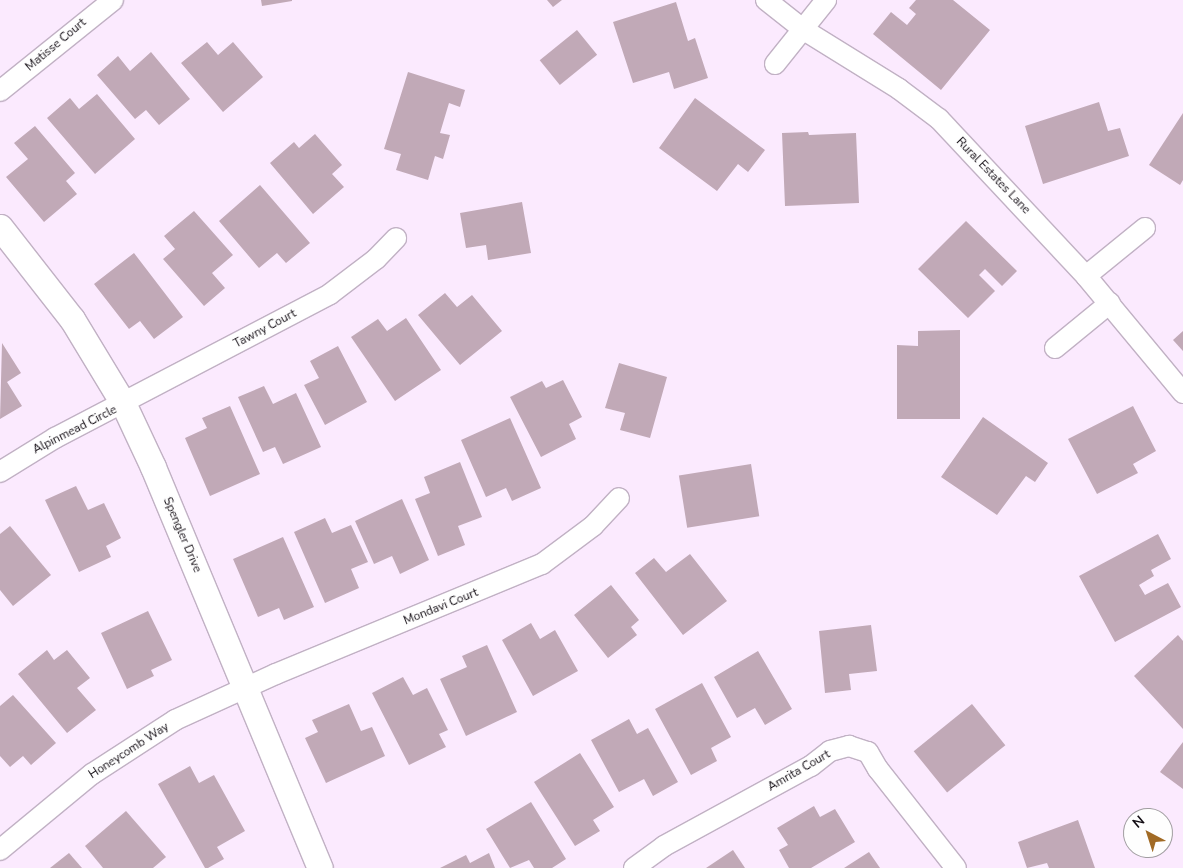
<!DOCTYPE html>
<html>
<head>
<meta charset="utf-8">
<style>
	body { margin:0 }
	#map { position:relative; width:1183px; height:868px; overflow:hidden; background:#fbeafe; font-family:"Nunito Sans",sans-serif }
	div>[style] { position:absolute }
	.building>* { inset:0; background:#c1a9b7; transform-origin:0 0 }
	.roads { filter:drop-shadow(1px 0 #c1b1c4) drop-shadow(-1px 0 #c1b1c4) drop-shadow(0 1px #c1b1c4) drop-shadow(0 -1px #c1b1c4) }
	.minor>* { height:20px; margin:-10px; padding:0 10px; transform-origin:10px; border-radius:10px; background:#fff }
	.tertiary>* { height:25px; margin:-12.5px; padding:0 12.5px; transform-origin:12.5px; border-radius:12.5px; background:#fff }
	span { translate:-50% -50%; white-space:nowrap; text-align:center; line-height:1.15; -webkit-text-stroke:4px #fefefe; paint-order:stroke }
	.street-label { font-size:12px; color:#120c13 }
	.north { position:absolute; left:1123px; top:808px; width:50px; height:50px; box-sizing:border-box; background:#fefefe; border:1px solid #a09da0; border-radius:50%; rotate:320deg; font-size:14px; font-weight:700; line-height:20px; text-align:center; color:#120c13 }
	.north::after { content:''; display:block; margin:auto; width:18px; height:22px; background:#a16a25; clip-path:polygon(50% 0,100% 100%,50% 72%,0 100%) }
</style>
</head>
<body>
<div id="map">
	<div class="building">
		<i style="clip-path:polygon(261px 0,292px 0,292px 1px,262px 6px)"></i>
		<i style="clip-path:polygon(547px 0,562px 0,553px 7px)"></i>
		<i style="clip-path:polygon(916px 0,953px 0,990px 30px,941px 90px,873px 34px,891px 12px,907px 25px,916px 14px,909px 8px)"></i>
		<i style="clip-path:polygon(676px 2px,688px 41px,695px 38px,708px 78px,674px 89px,669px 72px,633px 83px,613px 22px)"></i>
		<i style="left:577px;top:30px;width:32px;height:48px;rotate:51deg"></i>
		<i style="clip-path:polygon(207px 42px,218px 55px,233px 42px,263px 77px,223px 112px,181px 63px)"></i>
		<i style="clip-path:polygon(151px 52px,190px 99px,159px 125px,146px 110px,135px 119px,97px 75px,118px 56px,130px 71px)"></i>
		<i style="clip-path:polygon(408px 72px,465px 90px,460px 107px,449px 103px,440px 133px,450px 135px,443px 159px,435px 156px,428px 180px,396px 170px,401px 154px,384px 149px)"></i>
		<i style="clip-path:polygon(97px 94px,135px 139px,95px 174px,47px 118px,70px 98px,79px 109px)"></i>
		<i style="clip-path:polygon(695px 98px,765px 150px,748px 172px,738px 164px,717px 191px,659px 148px)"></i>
		<i style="clip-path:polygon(1099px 102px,1108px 131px,1120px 128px,1129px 156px,1043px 184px,1025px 126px)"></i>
		<i style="clip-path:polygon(1183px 113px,1183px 180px,1180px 185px,1149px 165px)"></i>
		<i style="clip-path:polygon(35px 126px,75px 173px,66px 181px,77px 194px,44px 222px,6px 177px,28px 159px,14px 143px)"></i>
		<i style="clip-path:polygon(808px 132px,809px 135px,856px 133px,859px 203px,785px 206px,782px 133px)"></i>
		<i style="clip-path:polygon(315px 134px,342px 165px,332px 174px,344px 187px,313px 214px,270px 163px,294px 142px,299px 148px)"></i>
		<i style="clip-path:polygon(260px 185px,310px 243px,286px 263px,277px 253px,259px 268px,219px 221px)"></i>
		<i style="clip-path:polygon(522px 202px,531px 253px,488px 260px,486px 245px,466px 248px,460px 213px)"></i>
		<i style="clip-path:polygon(194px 211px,233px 255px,212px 273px,225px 288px,204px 306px,163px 259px,175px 249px,164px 236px)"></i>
		<i style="clip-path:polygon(966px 221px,1017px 271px,1002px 286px,985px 269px,979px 275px,995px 291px,968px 318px,918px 269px)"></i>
		<i style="clip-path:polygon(134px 253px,183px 317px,154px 339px,140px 321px,129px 329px,94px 284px)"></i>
		<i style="clip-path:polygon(445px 293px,457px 307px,472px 295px,502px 331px,460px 365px,418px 315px)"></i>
		<i style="clip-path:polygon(406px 318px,441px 370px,395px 401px,351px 337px,378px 319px,387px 331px)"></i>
		<i style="clip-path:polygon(960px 330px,960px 419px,897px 419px,897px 345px,918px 346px,918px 331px)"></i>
		<i style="clip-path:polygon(1183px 331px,1183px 351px,1173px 340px)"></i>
		<i style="clip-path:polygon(2px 343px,21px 373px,7px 382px,22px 406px,0 419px)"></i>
		<i style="clip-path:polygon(338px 346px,367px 402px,325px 425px,304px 385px,319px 378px,310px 361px)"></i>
		<i style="clip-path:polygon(619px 363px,667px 377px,650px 438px,620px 430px,625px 413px,605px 408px)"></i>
		<i style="clip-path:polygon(563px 380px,582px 417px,569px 424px,576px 439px,541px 457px,510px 397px,542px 381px,546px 388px)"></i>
		<i style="clip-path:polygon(264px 386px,273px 404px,296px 393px,321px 447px,283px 464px,275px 447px,263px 452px,238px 397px)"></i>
		<i style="clip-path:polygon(230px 406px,260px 474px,210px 496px,185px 438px,207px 428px,202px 418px)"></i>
		<i style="clip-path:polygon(1133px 406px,1156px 451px,1133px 464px,1138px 473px,1097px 494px,1068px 439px)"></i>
		<i style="clip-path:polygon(983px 417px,1048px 463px,1035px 482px,1026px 476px,997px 515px,941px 477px)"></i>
		<i style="clip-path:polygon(510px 418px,541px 488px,512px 501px,506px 488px,486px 497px,461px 440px)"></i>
		<i style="clip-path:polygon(460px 462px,482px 517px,458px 526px,465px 545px,438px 556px,415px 499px,430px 493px,424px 477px)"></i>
		<i style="left:751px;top:464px;width:53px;height:73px;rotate:81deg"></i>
		<i style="clip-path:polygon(76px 486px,88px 510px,104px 503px,121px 538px,106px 546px,111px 557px,79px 572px,45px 500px)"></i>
		<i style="clip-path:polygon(402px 499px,429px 560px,400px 574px,392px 556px,374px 564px,355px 521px)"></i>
		<i style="clip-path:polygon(325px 518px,332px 533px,351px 525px,368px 562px,351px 569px,359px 588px,325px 603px,294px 532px)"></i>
		<i style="clip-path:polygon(10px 526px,51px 575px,13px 606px,0 590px,0 534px)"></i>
		<i style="clip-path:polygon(1158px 534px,1171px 559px,1151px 570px,1154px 576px,1139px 585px,1145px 595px,1168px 583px,1181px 607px,1115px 642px,1079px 576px)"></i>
		<i style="clip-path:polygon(283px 537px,314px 607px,284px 620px,279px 608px,258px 617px,233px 559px)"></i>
		<i style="clip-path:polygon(690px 554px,727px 601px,683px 635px,635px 573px,654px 558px,666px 572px)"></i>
		<i style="clip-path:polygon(611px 585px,639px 620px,631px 627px,637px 635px,608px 658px,574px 615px)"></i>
		<i style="clip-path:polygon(148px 611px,172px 660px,151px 670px,154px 676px,127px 689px,101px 633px)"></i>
		<i style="clip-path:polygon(531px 623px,540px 639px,555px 630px,578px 671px,533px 696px,502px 640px)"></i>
		<i style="clip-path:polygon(871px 625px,877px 671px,849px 674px,851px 690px,825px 693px,819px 631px)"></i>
		<i style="clip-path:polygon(1178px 635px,1183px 641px,1183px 729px,1134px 676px)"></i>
		<i style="clip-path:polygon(487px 645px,517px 712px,466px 736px,440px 679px,467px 667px,462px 656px)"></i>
		<i style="clip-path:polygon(47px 650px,54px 660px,67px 650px,90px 678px,77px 688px,96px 710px,67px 733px,18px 674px)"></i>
		<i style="clip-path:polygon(758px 651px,792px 709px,765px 725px,755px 708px,737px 718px,714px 677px)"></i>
		<i style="clip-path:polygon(403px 677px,413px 695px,427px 688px,448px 730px,439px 734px,446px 747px,409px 765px,372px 693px)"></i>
		<i style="clip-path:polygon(702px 683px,731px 737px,711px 748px,717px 761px,691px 775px,655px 709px)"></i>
		<i style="clip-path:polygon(13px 695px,56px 743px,31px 765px,23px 756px,10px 767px,0 756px,0 706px)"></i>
		<i style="clip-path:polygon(349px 704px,361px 731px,372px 727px,385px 756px,326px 783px,305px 738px,318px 732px,312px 720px)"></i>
		<i style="left:972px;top:704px;width:53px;height:75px;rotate:51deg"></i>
		<i style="clip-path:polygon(629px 719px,637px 734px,648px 728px,678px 782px,653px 796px,644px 779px,619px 792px,591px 740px)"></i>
		<i style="clip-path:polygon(1183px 742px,1183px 789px,1160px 772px)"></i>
		<i style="clip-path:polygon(580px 753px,614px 807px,593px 820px,600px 831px,575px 846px,534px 782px)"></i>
		<i style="clip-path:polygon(190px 766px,199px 783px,214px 775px,245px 831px,217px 847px,224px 859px,208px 868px,205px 868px,158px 784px)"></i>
		<i style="clip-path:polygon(531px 802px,566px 859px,552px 868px,534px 868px,529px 860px,510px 868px,486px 829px)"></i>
		<i style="clip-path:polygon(814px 806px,820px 817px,835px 809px,855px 842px,811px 868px,789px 868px,779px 850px,788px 845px,777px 828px)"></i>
		<i style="clip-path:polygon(126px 811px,166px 857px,153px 868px,103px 868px,85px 846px)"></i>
		<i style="clip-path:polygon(1078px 820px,1095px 868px,1049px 868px,1047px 863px,1027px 868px,1018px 842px)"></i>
		<i style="clip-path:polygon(733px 850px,745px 868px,706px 868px)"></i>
		<i style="clip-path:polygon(869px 852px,880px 868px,844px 868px)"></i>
		<i style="clip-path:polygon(69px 853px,82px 868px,50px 868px)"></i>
		<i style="clip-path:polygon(489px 853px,495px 868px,440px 868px,466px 855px,470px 863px)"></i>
	</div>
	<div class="roads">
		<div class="minor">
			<i style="left:766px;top:0;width:48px;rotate:38.3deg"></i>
			<i style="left:804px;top:30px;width:112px;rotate:31.8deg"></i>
			<i style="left:899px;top:89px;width:50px;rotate:36.9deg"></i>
			<i style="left:939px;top:119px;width:215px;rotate:46.9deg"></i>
			<i style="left:1086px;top:276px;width:152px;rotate:50.3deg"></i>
			<i style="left:775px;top:64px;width:82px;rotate:-51.4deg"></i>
			<i style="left:0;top:91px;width:145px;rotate:-38.8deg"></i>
			<i style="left:1086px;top:276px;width:76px;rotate:-39.1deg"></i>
			<i style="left:1055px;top:348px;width:71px;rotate:-39.3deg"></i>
			<i style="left:0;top:472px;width:65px;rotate:-31.7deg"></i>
			<i style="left:55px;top:438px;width:310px;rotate:-27.6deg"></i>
			<i style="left:330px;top:294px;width:58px;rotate:-37.3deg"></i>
			<i style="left:376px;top:259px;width:29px;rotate:-46deg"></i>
			<i style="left:0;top:850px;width:119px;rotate:-39.6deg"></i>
			<i style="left:92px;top:774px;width:99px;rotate:-33deg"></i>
			<i style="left:175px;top:720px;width:111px;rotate:-24.5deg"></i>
			<i style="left:276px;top:674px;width:288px;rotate:-22.5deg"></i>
			<i style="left:542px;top:564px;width:64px;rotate:-36.7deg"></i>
			<i style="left:593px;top:526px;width:38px;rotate:-47deg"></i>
			<i style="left:634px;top:868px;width:37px;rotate:-36deg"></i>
			<i style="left:664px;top:846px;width:167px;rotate:-28.6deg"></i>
			<i style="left:811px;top:766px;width:24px;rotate:-38deg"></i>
			<i style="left:830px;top:751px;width:20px;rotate:-15deg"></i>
			<i style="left:849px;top:746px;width:20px;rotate:18deg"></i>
			<i style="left:868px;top:752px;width:20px;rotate:60deg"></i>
			<i style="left:878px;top:769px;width:126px;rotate:51.8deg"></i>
		</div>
		<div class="tertiary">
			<i style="left:0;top:227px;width:117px;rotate:52deg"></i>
			<i style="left:72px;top:319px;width:100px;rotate:58.8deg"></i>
			<i style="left:124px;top:405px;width:68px;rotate:64.9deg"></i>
			<i style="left:153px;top:467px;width:434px;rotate:67.4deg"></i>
		</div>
	</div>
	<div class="street-label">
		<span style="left:56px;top:45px;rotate:-40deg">Matisse Court</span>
		<span style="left:993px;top:176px;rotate:46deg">Rural Estates Lane</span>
		<span style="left:265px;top:329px;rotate:-28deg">Tawny Court</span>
		<span style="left:75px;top:430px;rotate:-27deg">Alpinmead Circle</span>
		<span style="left:182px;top:535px;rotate:67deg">Spengler Drive</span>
		<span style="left:441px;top:607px;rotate:-22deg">Mondavi Court</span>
		<span style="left:129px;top:751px;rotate:-33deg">Honeycomb Way</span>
		<span style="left:799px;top:771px;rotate:-30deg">Amrita Court</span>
	</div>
	<div class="north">N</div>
</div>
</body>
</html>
